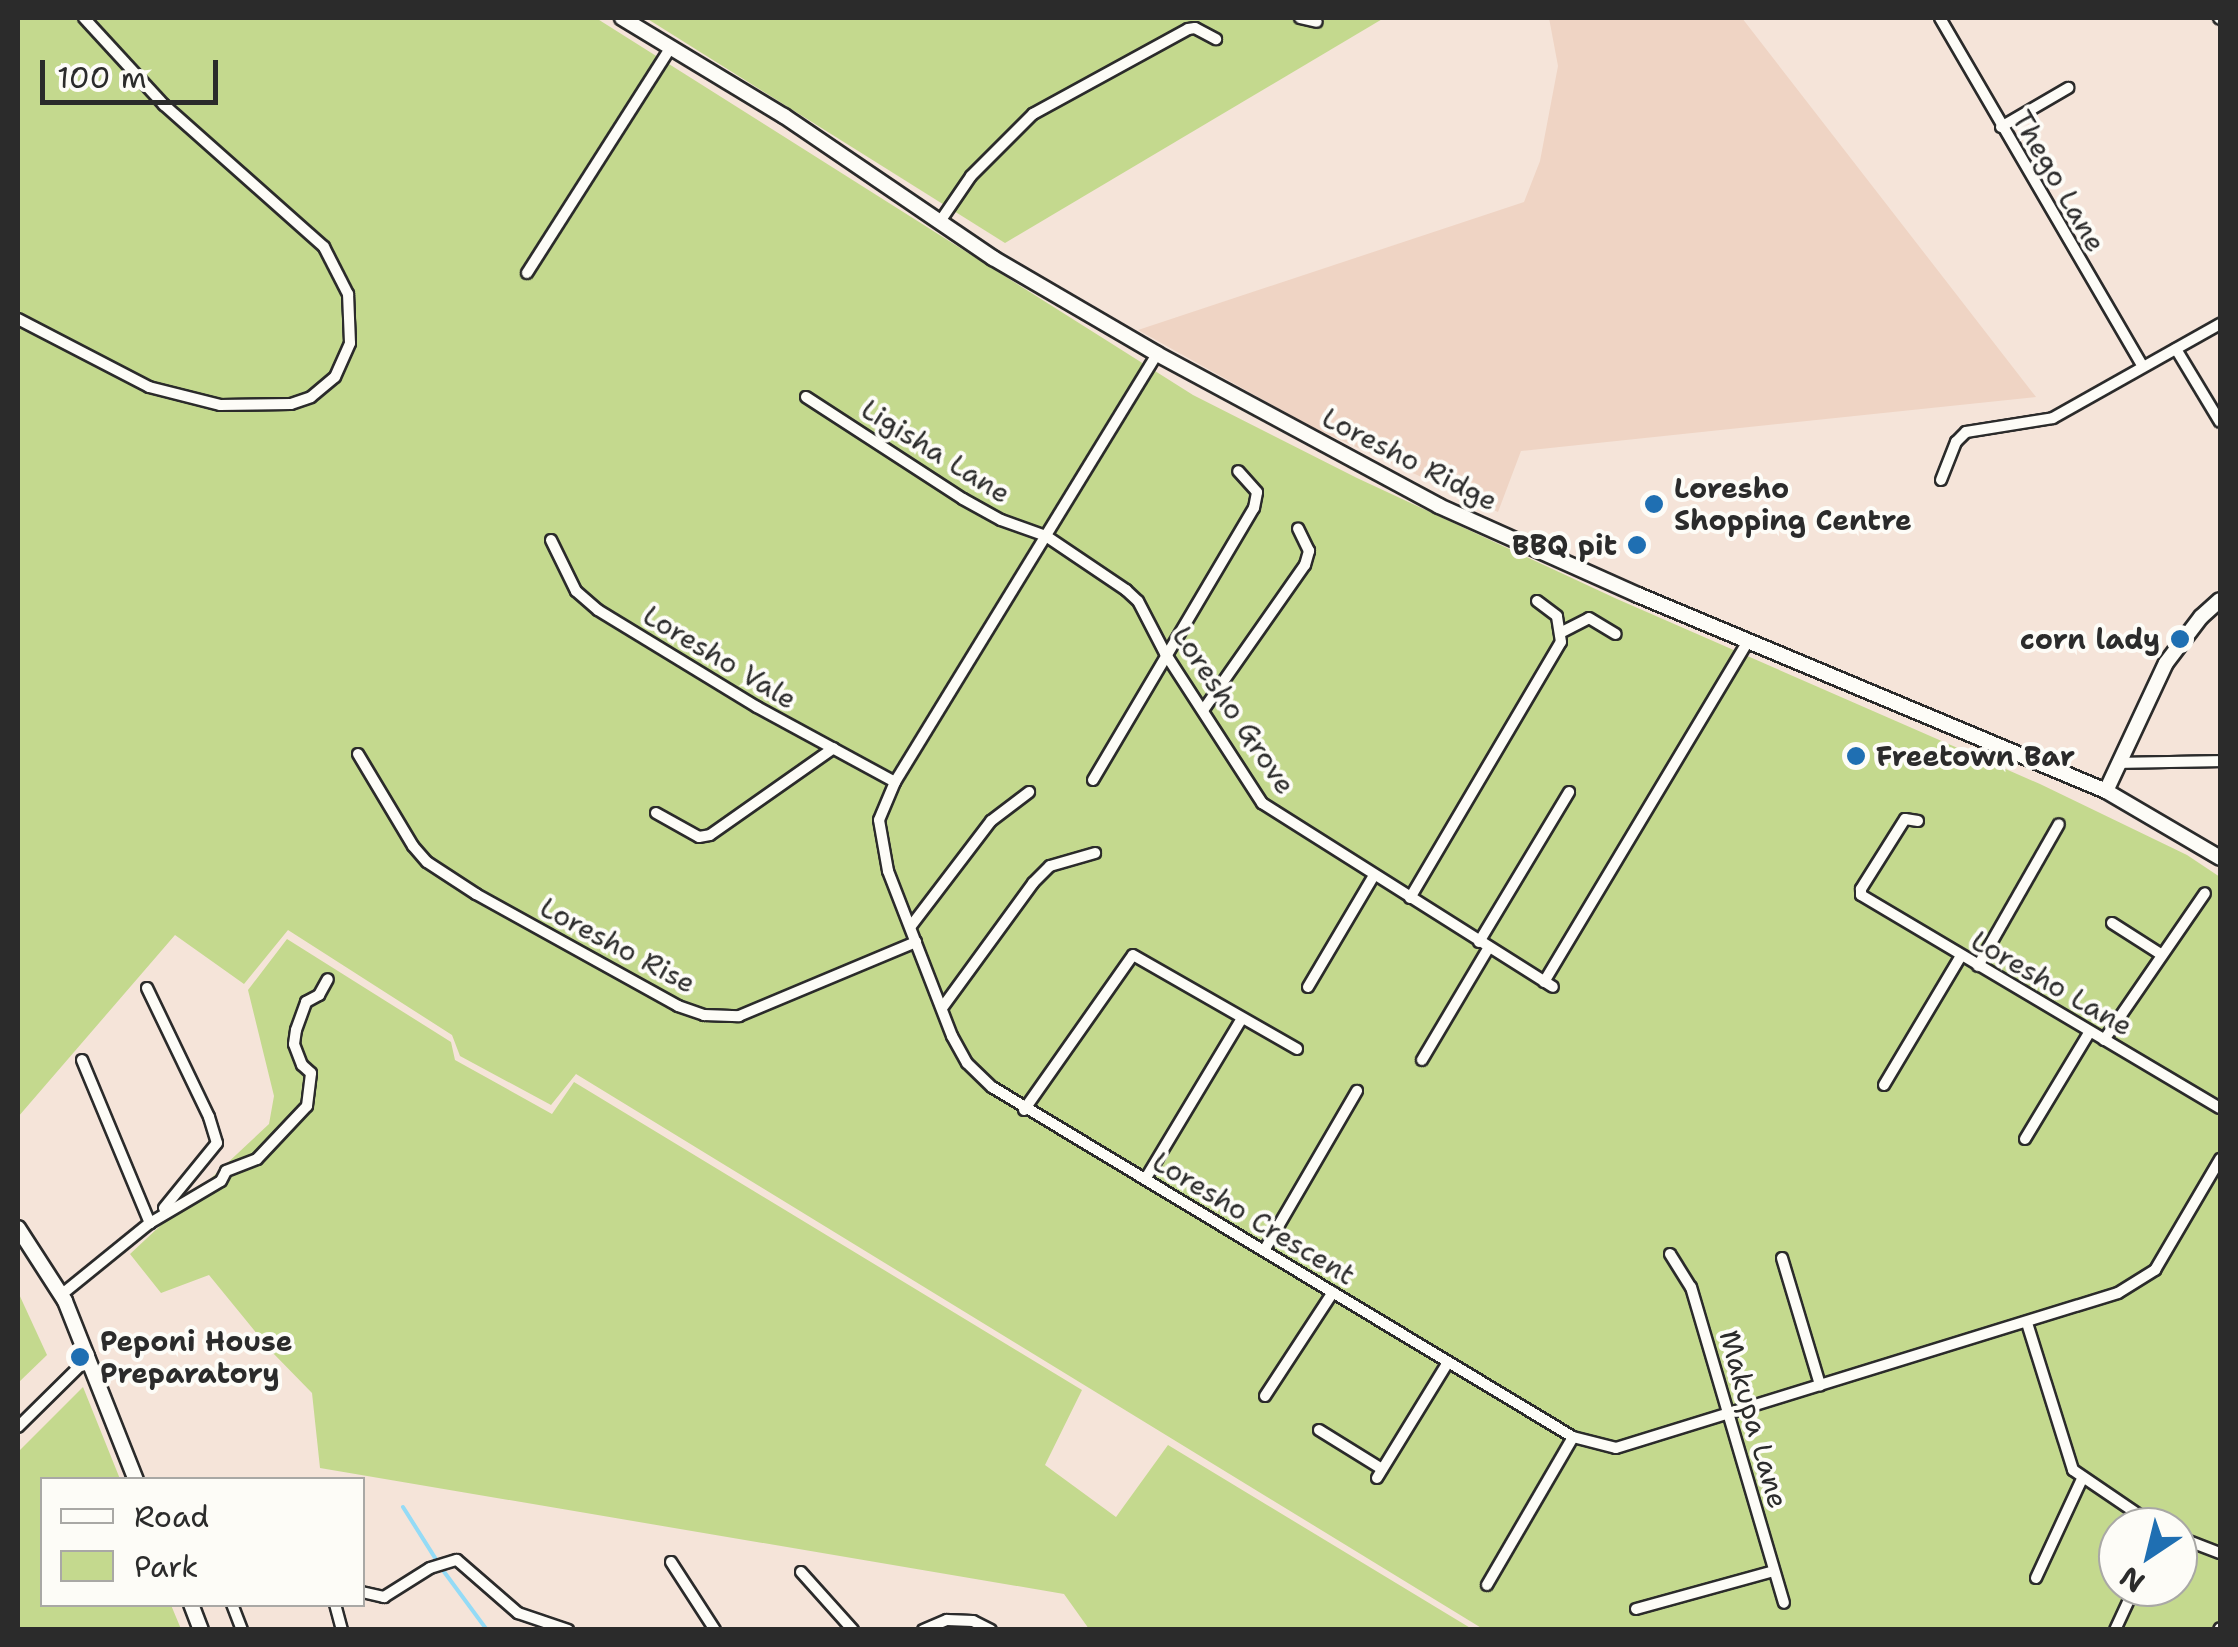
<!DOCTYPE html>
<html>
<head>
<meta charset="utf-8">
<style>
	body { margin:0 }
	#map { position:relative; width:2238px; height:1647px; overflow:hidden; background:#f5e4d9; font-family:"Shantell Sans",sans-serif }
	div>[style] { position:absolute }
	.built>* { inset:0; background:#efd4c4 }
	.green>* { inset:0; background:#c4d98e }
	.stream>* { height:4px; margin:-2px; padding:0 2px; transform-origin:2px; border-radius:2px; background:#94dbf6 }
	.roads { filter:drop-shadow(2px 0 #2b2b2b) drop-shadow(-2px 0 #2b2b2b) drop-shadow(0 2px #2b2b2b) drop-shadow(0 -2px #2b2b2b) }
	.street>* { height:10px; margin:-5px; padding:0 5px; transform-origin:5px; border-radius:5px; background:#fdfcf7 }
	.secondary>* { height:14px; margin:-7px; padding:0 7px; transform-origin:7px; border-radius:7px; background:#fdfcf7 }
	.dots>* { width:28px; height:28px; translate:-50% -50%; box-sizing:border-box; border:5px solid #fdfcf7; border-radius:50% }
	span { translate:-50% -50%; white-space:nowrap; text-align:center; line-height:1.15; -webkit-text-stroke:8px #fdfcf7; paint-order:stroke }
	.street-label { font-size:28px; color:#2b2b2b }
	.poi-label { font-size:28px; color:#2b2b2b; font-weight:700 }
	.left { translate:0 -50%; text-align:left }
	.right { translate:-100% -50%; text-align:right }
	.frame { position:absolute; inset:0; border:20px solid #2b2b2b; pointer-events:none }
	.legend { position:absolute; left:40px; top:1477px; width:325px; height:130px; box-sizing:border-box; background:#fdfcf7; border:2px solid #a9a8a5; margin:0; padding:12px 18px; list-style:none; font-size:30px; color:#2b2b2b }
	.legend li { display:flex; align-items:center; gap:20px; height:50px }
	.legend b { width:50px; border:2px solid #a9a8a5 }
	.north { position:absolute; left:2098px; top:1507px; width:100px; height:100px; box-sizing:border-box; background:#fdfcf7; border:2px solid #a9a8a5; border-radius:50%; rotate:215deg; font-size:28px; font-weight:700; line-height:40px; text-align:center; color:#2b2b2b }
	.north::after { content:''; display:block; margin:auto; width:35px; height:45px; background:#1f6fb2; clip-path:polygon(50% 0,100% 100%,50% 72%,0 100%) }
	.scale { position:absolute; left:40px; top:60px; width:178px; height:45px; box-sizing:border-box; border:5px solid #2b2b2b; border-top:0; padding-left:12px; font-size:30px; line-height:35px; white-space:nowrap; color:#2b2b2b; -webkit-text-stroke:8px #fdfcf7; paint-order:stroke }
</style>
</head>
<body>
<div id="map">
	<div class="built">
		<i style="clip-path:polygon(1549px 18px,1742px 18px,2036px 397px,1521px 451px,1498px 512px,1310px 426px,1138px 330px,1524px 202px,1540px 161px,1558px 66px)"></i>
	</div>
	<div class="green">
		<i style="clip-path:polygon(evenodd,18px 18px,596px 18px,1193px 395px,1357px 478px,1617px 599px,2040px 784px,2187px 855px,2220px 877px,2220px 1629px,1483px 1629px,576px 1074px,551px 1105px,460px 1056px,452px 1035px,288px 930px,244px 984px,175px 935px,18px 1117px,18px 18px,2118px 1527px,2178px 1527px,2178px 1587px,2118px 1587px,2118px 1527px)"></i>
		<i style="clip-path:polygon(646px 18px,1384px 18px,1005px 243px)"></i>
		<i style="clip-path:polygon(287px 939px,451px 1042px,455px 1060px,552px 1114px,574px 1082px,1082px 1390px,1045px 1465px,1116px 1517px,1168px 1445px,1472px 1629px,1089px 1629px,1064px 1594px,320px 1468px,312px 1393px,271px 1351px,209px 1275px,161px 1293px,130px 1254px,269px 1124px,274px 1096px,248px 990px)"></i>
		<i style="clip-path:polygon(18px 1292px,47px 1355px,18px 1383px)"></i>
		<i style="clip-path:polygon(83px 1387px,120px 1479px,42px 1480px,42px 1604px,171px 1605px,181px 1629px,18px 1629px,18px 1452px)"></i>
	</div>
	<div class="stream">
		<i style="left:403px;top:1507px;width:64px;rotate:57.8deg"></i>
		<i style="left:442px;top:1569px;width:76px;rotate:53.6deg"></i>
	</div>
	<div class="roads">
		<div class="street">
			<i style="left:1300px;top:18px;width:17px;rotate:13deg"></i>
			<i style="left:1940px;top:18px;width:402px;rotate:59.8deg"></i>
			<i style="left:2219px;top:18px;width:1px;rotate:45deg"></i>
			<i style="left:2001px;top:127px;width:78px;rotate:-30.2deg"></i>
			<i style="left:941px;top:220px;width:53px;rotate:-55.7deg"></i>
			<i style="left:971px;top:176px;width:88px;rotate:-45deg"></i>
			<i style="left:1033px;top:114px;width:177px;rotate:-28.7deg"></i>
			<i style="left:1188px;top:29px;width:7px;rotate:-8deg"></i>
			<i style="left:1195px;top:28px;width:24px;rotate:28deg"></i>
			<i style="left:527px;top:273px;width:268px;rotate:-57.5deg"></i>
			<i style="left:18px;top:319px;width:148px;rotate:27.4deg"></i>
			<i style="left:149px;top:387px;width:73px;rotate:14.2deg"></i>
			<i style="left:220px;top:405px;width:71px;rotate:-0.8deg"></i>
			<i style="left:291px;top:404px;width:21px;rotate:-19deg"></i>
			<i style="left:311px;top:397px;width:31px;rotate:-40deg"></i>
			<i style="left:335px;top:377px;width:37px;rotate:-66deg"></i>
			<i style="left:350px;top:343px;width:49px;rotate:-92.3deg"></i>
			<i style="left:348px;top:294px;width:53px;rotate:-117.1deg"></i>
			<i style="left:324px;top:247px;width:214px;rotate:-138.4deg"></i>
			<i style="left:164px;top:105px;width:118px;rotate:-132.6deg"></i>
			<i style="left:2176px;top:349px;width:85px;rotate:58.9deg"></i>
			<i style="left:1157px;top:354px;width:502px;rotate:121.47deg"></i>
			<i style="left:895px;top:782px;width:41px;rotate:112.8deg"></i>
			<i style="left:879px;top:820px;width:52px;rotate:80deg"></i>
			<i style="left:888px;top:871px;width:177px;rotate:68.8deg"></i>
			<i style="left:952px;top:1036px;width:31px;rotate:61deg"></i>
			<i style="left:967px;top:1063px;width:35px;rotate:44deg"></i>
			<i style="left:992px;top:1087px;width:678px;rotate:31.07deg"></i>
			<i style="left:1573px;top:1437px;width:44px;rotate:14.3deg"></i>
			<i style="left:1616px;top:1448px;width:525px;rotate:-17.16deg"></i>
			<i style="left:2118px;top:1293px;width:44px;rotate:-31.9deg"></i>
			<i style="left:2155px;top:1270px;width:129px;rotate:-59.6deg"></i>
			<i style="left:806px;top:397px;width:187px;rotate:33deg"></i>
			<i style="left:963px;top:499px;width:43px;rotate:28.9deg"></i>
			<i style="left:1001px;top:520px;width:48px;rotate:19.6deg"></i>
			<i style="left:1046px;top:536px;width:97px;rotate:34deg"></i>
			<i style="left:1126px;top:590px;width:16px;rotate:43deg"></i>
			<i style="left:1138px;top:601px;width:59px;rotate:62.6deg"></i>
			<i style="left:1165px;top:653px;width:179px;rotate:57.1deg"></i>
			<i style="left:1262px;top:803px;width:344px;rotate:32.3deg"></i>
			<i style="left:1941px;top:480px;width:41px;rotate:-68.5deg"></i>
			<i style="left:1956px;top:442px;width:14px;rotate:-45deg"></i>
			<i style="left:1966px;top:432px;width:88px;rotate:-9.1deg"></i>
			<i style="left:2053px;top:418px;width:192px;rotate:-29.4deg"></i>
			<i style="left:551px;top:540px;width:57px;rotate:63.9deg"></i>
			<i style="left:576px;top:591px;width:29px;rotate:41deg"></i>
			<i style="left:598px;top:610px;width:186px;rotate:31.4deg"></i>
			<i style="left:757px;top:707px;width:157px;rotate:28.5deg"></i>
			<i style="left:1562px;top:632px;width:30px;rotate:-27deg"></i>
			<i style="left:1589px;top:618px;width:31px;rotate:31deg"></i>
			<i style="left:1204px;top:709px;width:176px;rotate:-55deg"></i>
			<i style="left:1305px;top:565px;width:15px;rotate:-74deg"></i>
			<i style="left:1309px;top:551px;width:25px;rotate:-116deg"></i>
			<i style="left:358px;top:754px;width:107px;rotate:59.1deg"></i>
			<i style="left:413px;top:846px;width:21px;rotate:49deg"></i>
			<i style="left:427px;top:862px;width:59px;rotate:33.1deg"></i>
			<i style="left:476px;top:894px;width:231px;rotate:29deg"></i>
			<i style="left:678px;top:1006px;width:28px;rotate:19deg"></i>
			<i style="left:704px;top:1015px;width:35px;rotate:2deg"></i>
			<i style="left:739px;top:1016px;width:192px;rotate:-22.7deg"></i>
			<i style="left:2119px;top:763px;width:101px;rotate:-1.1deg"></i>
			<i style="left:1093px;top:780px;width:316px;rotate:-59.4deg"></i>
			<i style="left:1254px;top:508px;width:16px;rotate:-79deg"></i>
			<i style="left:1257px;top:492px;width:28px;rotate:-132deg"></i>
			<i style="left:656px;top:813px;width:49px;rotate:29.2deg"></i>
			<i style="left:699px;top:837px;width:11px;rotate:-10deg"></i>
			<i style="left:710px;top:835px;width:151px;rotate:-35.1deg"></i>
			<i style="left:1918px;top:821px;width:13px;rotate:-171deg"></i>
			<i style="left:1905px;top:819px;width:83px;rotate:122.2deg"></i>
			<i style="left:1861px;top:889px;width:6px;rotate:90deg"></i>
			<i style="left:1861px;top:895px;width:417px;rotate:30.7deg"></i>
			<i style="left:1410px;top:898px;width:297px;rotate:-59.5deg"></i>
			<i style="left:1561px;top:642px;width:26px;rotate:-99deg"></i>
			<i style="left:1557px;top:616px;width:25px;rotate:-143deg"></i>
			<i style="left:2112px;top:923px;width:59px;rotate:32.6deg"></i>
			<i style="left:911px;top:926px;width:132px;rotate:-52.7deg"></i>
			<i style="left:991px;top:821px;width:48px;rotate:-37.3deg"></i>
			<i style="left:1479px;top:942px;width:175px;rotate:-59deg"></i>
			<i style="left:1978px;top:966px;width:163px;rotate:-60.3deg"></i>
			<i style="left:1544px;top:982px;width:397px;rotate:-59.1deg"></i>
			<i style="left:1308px;top:987px;width:128px;rotate:-59.4deg"></i>
			<i style="left:147px;top:988px;width:143px;rotate:64.3deg"></i>
			<i style="left:209px;top:1117px;width:27px;rotate:73deg"></i>
			<i style="left:217px;top:1143px;width:84px;rotate:129.2deg"></i>
			<i style="left:942px;top:1008px;width:155px;rotate:-53.9deg"></i>
			<i style="left:1033px;top:883px;width:24px;rotate:-45deg"></i>
			<i style="left:1050px;top:866px;width:47px;rotate:-16.1deg"></i>
			<i style="left:2104px;top:1040px;width:178px;rotate:-55.5deg"></i>
			<i style="left:82px;top:1060px;width:177px;rotate:67.4deg"></i>
			<i style="left:150px;top:1223px;width:82px;rotate:-30.6deg"></i>
			<i style="left:221px;top:1181px;width:11px;rotate:-63deg"></i>
			<i style="left:226px;top:1171px;width:33px;rotate:-21deg"></i>
			<i style="left:257px;top:1159px;width:73px;rotate:-46.7deg"></i>
			<i style="left:307px;top:1106px;width:33px;rotate:-83deg"></i>
			<i style="left:311px;top:1073px;width:12px;rotate:-138deg"></i>
			<i style="left:302px;top:1065px;width:22px;rotate:-111deg"></i>
			<i style="left:294px;top:1044px;width:14px;rotate:-82deg"></i>
			<i style="left:296px;top:1030px;width:30px;rotate:-70deg"></i>
			<i style="left:306px;top:1002px;width:15px;rotate:-28deg"></i>
			<i style="left:319px;top:995px;width:18px;rotate:-61deg"></i>
			<i style="left:1422px;top:1060px;width:131px;rotate:-59.3deg"></i>
			<i style="left:1884px;top:1085px;width:150px;rotate:-59.2deg"></i>
			<i style="left:1024px;top:1110px;width:189px;rotate:-54.9deg"></i>
			<i style="left:1133px;top:955px;width:189px;rotate:29.8deg"></i>
			<i style="left:2025px;top:1139px;width:124px;rotate:-58.9deg"></i>
			<i style="left:1146px;top:1178px;width:184px;rotate:-59deg"></i>
			<i style="left:1265px;top:1249px;width:183px;rotate:-59.8deg"></i>
			<i style="left:1670px;top:1254px;width:39px;rotate:58deg"></i>
			<i style="left:1691px;top:1287px;width:329px;rotate:73.6deg"></i>
			<i style="left:1782px;top:1258px;width:133px;rotate:73.3deg"></i>
			<i style="left:61px;top:1295px;width:117px;rotate:-39.1deg"></i>
			<i style="left:2027px;top:1323px;width:154px;rotate:72.6deg"></i>
			<i style="left:2073px;top:1470px;width:102px;rotate:34.2deg"></i>
			<i style="left:1265px;top:1396px;width:124px;rotate:-56.8deg"></i>
			<i style="left:18px;top:1427px;width:100px;rotate:-44.6deg"></i>
			<i style="left:1319px;top:1430px;width:74px;rotate:31.8deg"></i>
			<i style="left:1377px;top:1478px;width:136px;rotate:-58.5deg"></i>
			<i style="left:2178px;top:1537px;width:45px;rotate:20.9deg"></i>
			<i style="left:671px;top:1562px;width:81px;rotate:57.1deg"></i>
			<i style="left:801px;top:1572px;width:78px;rotate:48.1deg"></i>
			<i style="left:2036px;top:1578px;width:109px;rotate:-65.1deg"></i>
			<i style="left:1487px;top:1585px;width:171px;rotate:-59.8deg"></i>
			<i style="left:362px;top:1592px;width:23px;rotate:13deg"></i>
			<i style="left:384px;top:1597px;width:54px;rotate:-32.2deg"></i>
			<i style="left:430px;top:1568px;width:28px;rotate:-17deg"></i>
			<i style="left:457px;top:1560px;width:81px;rotate:41deg"></i>
			<i style="left:518px;top:1613px;width:53px;rotate:18.8deg"></i>
			<i style="left:232px;top:1604px;width:28px;rotate:69deg"></i>
			<i style="left:335px;top:1604px;width:27px;rotate:75deg"></i>
			<i style="left:1636px;top:1609px;width:143px;rotate:-15.4deg"></i>
			<i style="left:923px;top:1630px;width:26px;rotate:-23deg"></i>
			<i style="left:947px;top:1620px;width:26px;rotate:2deg"></i>
			<i style="left:973px;top:1621px;width:20px;rotate:27deg"></i>
			<i style="left:2115px;top:1630px;width:47px;rotate:-65.1deg"></i>
			<i style="left:2219px;top:1630px;width:2px;rotate:-63deg"></i>
		</div>
		<div class="secondary">
			<i style="left:622px;top:18px;width:189px;rotate:31.2deg"></i>
			<i style="left:784px;top:116px;width:253px;rotate:34.2deg"></i>
			<i style="left:993px;top:258px;width:190px;rotate:30.3deg"></i>
			<i style="left:1157px;top:354px;width:320px;rotate:28.3deg"></i>
			<i style="left:1439px;top:506px;width:218px;rotate:24.1deg"></i>
			<i style="left:1638px;top:595px;width:507px;rotate:22.72deg"></i>
			<i style="left:2106px;top:791px;width:132px;rotate:30.4deg"></i>
			<i style="left:2106px;top:791px;width:141px;rotate:-64.9deg"></i>
			<i style="left:2166px;top:663px;width:58px;rotate:-52.7deg"></i>
			<i style="left:2201px;top:617px;width:25px;rotate:-42deg"></i>
			<i style="left:18px;top:1228px;width:87px;rotate:57.2deg"></i>
			<i style="left:65px;top:1301px;width:193px;rotate:68.4deg"></i>
			<i style="left:191px;top:1604px;width:28px;rotate:69deg"></i>
		</div>
	</div>
	<div class="dots">
		<i style="left:1654px;top:504px;background:#1f6fb2"></i>
		<i style="left:1637px;top:545px;background:#1f6fb2"></i>
		<i style="left:2180px;top:639px;background:#1f6fb2"></i>
		<i style="left:1856px;top:756px;background:#1f6fb2"></i>
		<i style="left:80px;top:1357px;background:#1f6fb2"></i>
	</div>
	<div class="street-label">
		<span style="left:2059px;top:181px;rotate:60deg">Thego Lane</span>
		<span style="left:936px;top:451px;rotate:32deg">Ligisha Lane</span>
		<span style="left:1410px;top:459px;rotate:27deg">Loresho Ridge</span>
		<span style="left:720px;top:657px;rotate:31deg">Loresho Vale</span>
		<span style="left:1234px;top:710px;rotate:56deg">Loresho Grove</span>
		<span style="left:618px;top:945px;rotate:28deg">Loresho Rise</span>
		<span style="left:2052px;top:983px;rotate:30deg">Loresho Lane</span>
		<span style="left:1254px;top:1218px;rotate:31deg">Loresho Crescent</span>
		<span style="left:1754px;top:1419px;rotate:74deg">Makupa Lane</span>
	</div>
	<div class="poi-label">
		<span class="left" style="left:1674px;top:504px">Loresho<br>Shopping Centre</span>
		<span class="right" style="left:1617px;top:545px">BBQ pit</span>
		<span class="right" style="left:2160px;top:639px">corn lady</span>
		<span class="left" style="left:1876px;top:756px">Freetown Bar</span>
		<span class="left" style="left:100px;top:1357px">Peponi House<br>Preparatory</span>
	</div>
	<div class="frame"></div>
	<ul class="legend">
	<li><b style="height:12px;background:#fdfcf7"></b>Road</li>
	<li><b style="height:28px;background:#c4d98e"></b>Park</li>
	</ul>
	<div class="north">N</div>
	<div class="scale">100 m</div>
</div>
</body>
</html>
